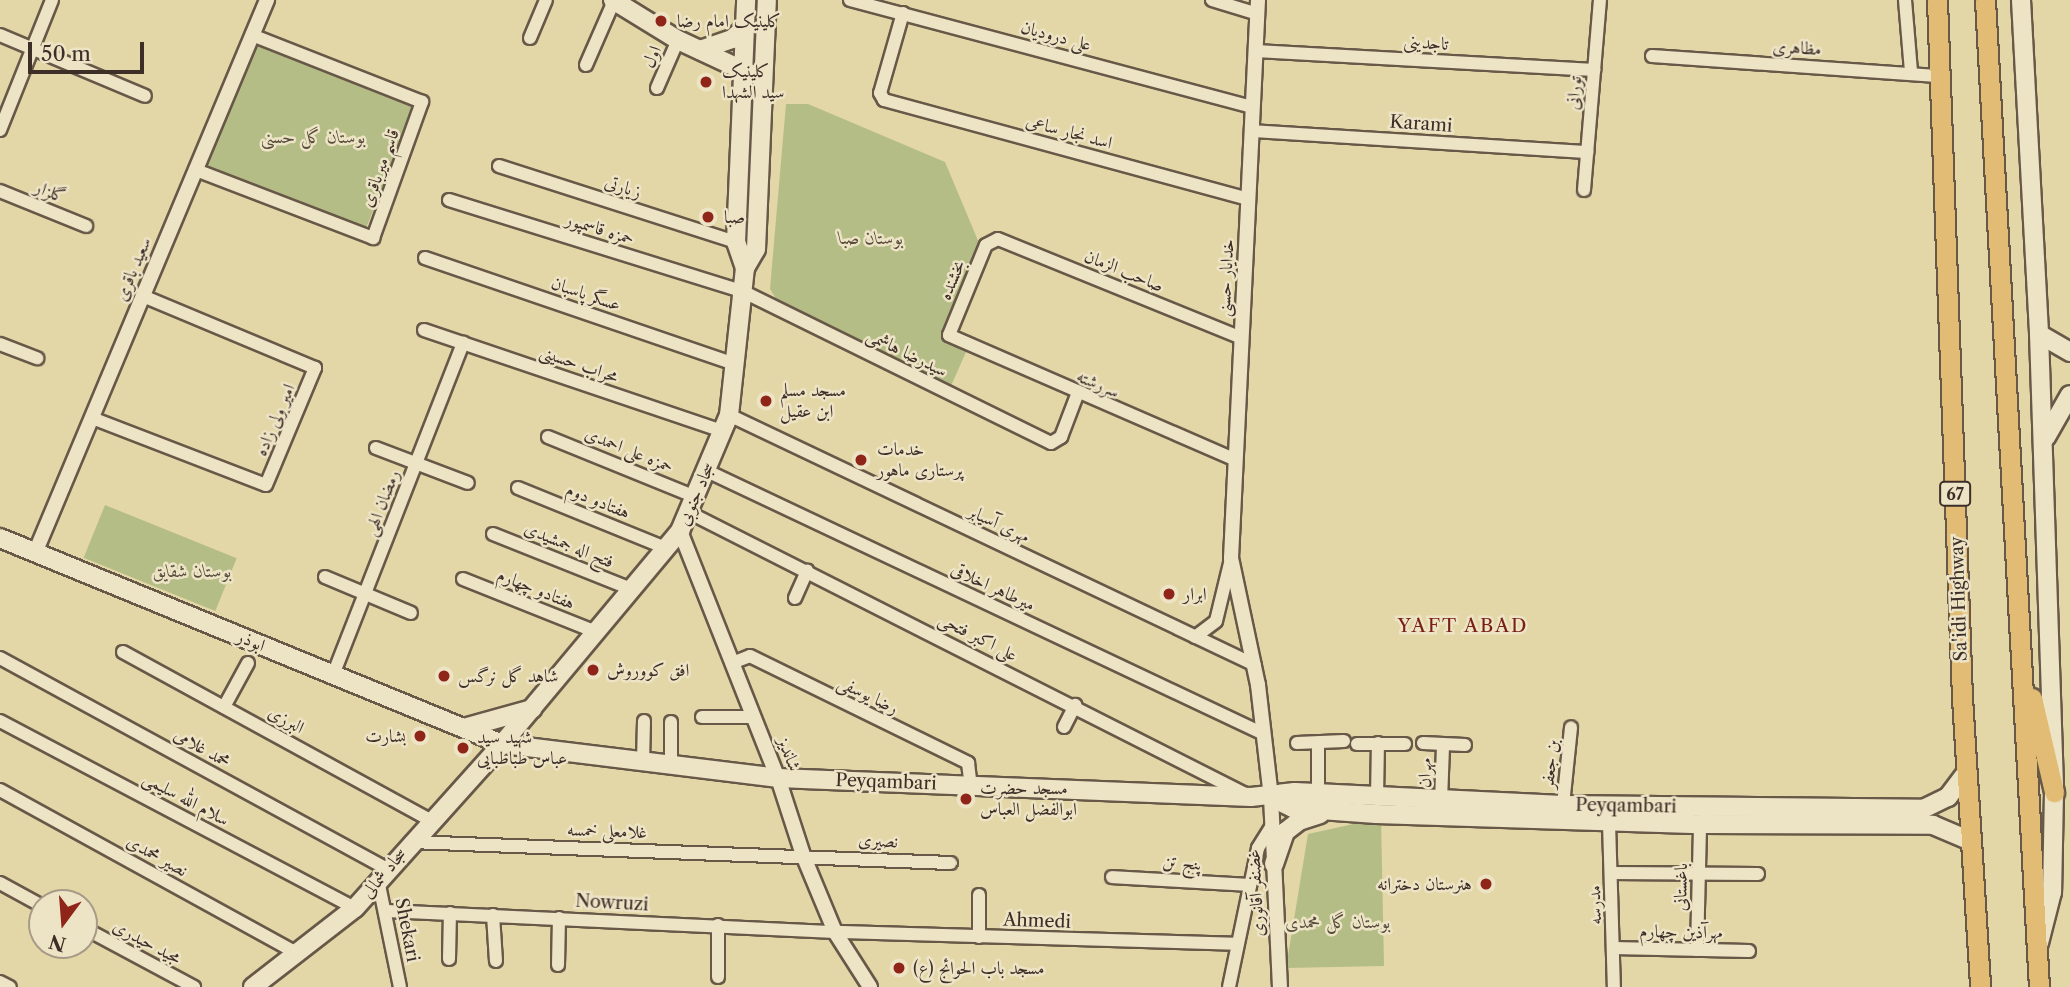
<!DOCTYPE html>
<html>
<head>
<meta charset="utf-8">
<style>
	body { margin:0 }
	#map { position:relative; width:2070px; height:987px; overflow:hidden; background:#e3d6a7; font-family:"Libre Caslon Text",Amiri,serif }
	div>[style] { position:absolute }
	.green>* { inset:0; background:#b5bd86; transform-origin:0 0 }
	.roads { filter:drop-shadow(2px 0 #675848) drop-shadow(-2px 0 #675848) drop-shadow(0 2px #675848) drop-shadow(0 -2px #675848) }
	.minor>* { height:12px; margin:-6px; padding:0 6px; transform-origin:6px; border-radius:6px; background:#ede4c6 }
	.tertiary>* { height:14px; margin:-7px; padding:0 7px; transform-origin:7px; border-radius:7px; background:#ede4c6 }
	.secondary>* { height:18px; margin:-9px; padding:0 9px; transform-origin:9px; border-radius:9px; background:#ede4c6 }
	.trunk>* { height:19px; margin:-9.5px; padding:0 9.5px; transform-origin:9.5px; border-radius:9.5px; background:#e2bb74 }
	.dots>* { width:19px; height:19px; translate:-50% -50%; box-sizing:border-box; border:4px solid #ede4c6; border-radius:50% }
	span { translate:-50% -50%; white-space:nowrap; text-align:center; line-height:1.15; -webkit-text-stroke:5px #ede4c6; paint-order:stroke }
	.shield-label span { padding:2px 5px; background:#ede4c6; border:2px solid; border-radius:5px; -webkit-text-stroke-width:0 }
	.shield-label { font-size:16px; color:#3e2e28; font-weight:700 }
	.poi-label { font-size:18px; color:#3e2e28 }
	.left { translate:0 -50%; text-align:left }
	.right { translate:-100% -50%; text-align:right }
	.street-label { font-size:18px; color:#3e2e28 }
	.park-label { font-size:18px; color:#564b3b; font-style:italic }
	.neighbourhood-label { font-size:19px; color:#7a1f14; letter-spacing:2px }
	.north { position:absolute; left:28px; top:889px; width:70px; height:70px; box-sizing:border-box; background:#ede4c6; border:2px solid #a79b87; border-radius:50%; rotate:196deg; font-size:19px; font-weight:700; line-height:28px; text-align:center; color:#3e2e28 }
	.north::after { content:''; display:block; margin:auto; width:24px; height:32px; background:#8f2418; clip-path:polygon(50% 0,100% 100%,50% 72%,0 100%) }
	.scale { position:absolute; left:28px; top:42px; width:116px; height:32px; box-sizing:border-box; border:4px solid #3e2e28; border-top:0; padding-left:9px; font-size:21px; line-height:24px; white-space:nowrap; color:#3e2e28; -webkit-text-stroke:5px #ede4c6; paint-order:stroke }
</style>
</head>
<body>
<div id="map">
	<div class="green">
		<i style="left:255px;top:41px;width:173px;height:138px;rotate:22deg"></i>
		<i style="clip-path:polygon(786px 104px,808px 104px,945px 162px,979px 243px,947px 329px,971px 341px,950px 388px,778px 302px,770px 289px)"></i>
		<i style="left:105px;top:505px;width:142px;height:57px;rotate:22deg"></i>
		<i style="clip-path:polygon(1381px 818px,1384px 966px,1286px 968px,1308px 834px)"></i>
	</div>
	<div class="roads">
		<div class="minor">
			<i style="left:850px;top:0;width:417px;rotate:14.9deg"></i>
			<i style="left:1212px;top:0;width:48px;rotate:16.9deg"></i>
			<i style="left:1905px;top:0;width:72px;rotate:85.2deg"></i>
			<i style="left:903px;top:13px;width:83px;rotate:106deg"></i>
			<i style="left:880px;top:93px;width:8px;rotate:60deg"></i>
			<i style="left:884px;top:100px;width:378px;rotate:15.2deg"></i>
			<i style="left:0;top:35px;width:157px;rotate:22.8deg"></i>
			<i style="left:530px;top:38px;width:41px;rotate:-67.2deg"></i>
			<i style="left:1256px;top:51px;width:339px;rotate:3.2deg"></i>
			<i style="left:1652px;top:56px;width:289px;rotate:4deg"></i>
			<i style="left:586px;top:65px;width:70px;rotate:-66.4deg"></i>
			<i style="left:657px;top:88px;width:52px;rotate:-66.4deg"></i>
			<i style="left:0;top:130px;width:140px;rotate:-68.2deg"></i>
			<i style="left:1252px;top:131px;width:336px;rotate:3.6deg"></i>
			<i style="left:499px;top:166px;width:249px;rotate:17.8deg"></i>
			<i style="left:196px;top:170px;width:190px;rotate:21deg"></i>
			<i style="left:373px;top:238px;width:145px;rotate:-70.2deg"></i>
			<i style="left:422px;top:102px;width:183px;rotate:-158.5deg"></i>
			<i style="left:1584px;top:190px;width:191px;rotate:-85.2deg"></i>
			<i style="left:0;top:191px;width:93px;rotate:22.1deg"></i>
			<i style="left:449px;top:200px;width:307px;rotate:17.3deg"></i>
			<i style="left:742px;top:291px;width:344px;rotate:26.2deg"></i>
			<i style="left:1051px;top:443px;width:12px;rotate:-31deg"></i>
			<i style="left:1061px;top:437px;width:45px;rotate:-69.1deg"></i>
			<i style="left:425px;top:258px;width:328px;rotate:18.9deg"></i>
			<i style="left:424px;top:330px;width:316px;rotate:18.7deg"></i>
			<i style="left:0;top:344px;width:40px;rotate:21deg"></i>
			<i style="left:729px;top:415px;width:582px;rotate:25.42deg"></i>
			<i style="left:92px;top:418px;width:186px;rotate:21.1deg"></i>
			<i style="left:266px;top:485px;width:127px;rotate:-67.3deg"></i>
			<i style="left:315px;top:368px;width:186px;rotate:-157.3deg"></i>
			<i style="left:548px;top:437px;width:160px;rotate:22.1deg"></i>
			<i style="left:376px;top:448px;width:98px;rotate:20.8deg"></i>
			<i style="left:1236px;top:460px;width:313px;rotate:-156.5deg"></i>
			<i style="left:949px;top:335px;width:97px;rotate:-67.7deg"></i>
			<i style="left:986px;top:245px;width:13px;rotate:-27deg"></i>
			<i style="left:998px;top:239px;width:263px;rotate:22.1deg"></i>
			<i style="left:707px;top:471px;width:616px;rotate:25.28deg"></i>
			<i style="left:518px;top:488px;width:160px;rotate:22.1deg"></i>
			<i style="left:688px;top:512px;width:627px;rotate:26.85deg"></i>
			<i style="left:493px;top:534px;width:149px;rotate:21.7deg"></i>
			<i style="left:325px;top:577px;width:93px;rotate:22.7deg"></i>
			<i style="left:463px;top:579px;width:143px;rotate:21.7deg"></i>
			<i style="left:795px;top:598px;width:30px;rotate:-66deg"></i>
			<i style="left:1195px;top:637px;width:26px;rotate:-37deg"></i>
			<i style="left:1216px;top:621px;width:64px;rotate:-76.4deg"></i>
			<i style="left:123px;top:652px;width:350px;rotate:28.7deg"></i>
			<i style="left:0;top:658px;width:441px;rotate:28.6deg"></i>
			<i style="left:732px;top:663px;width:19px;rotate:-21deg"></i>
			<i style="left:750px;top:656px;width:243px;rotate:26.1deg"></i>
			<i style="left:968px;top:763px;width:23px;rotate:83deg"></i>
			<i style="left:333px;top:675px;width:357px;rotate:-68.6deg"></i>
			<i style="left:224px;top:707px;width:50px;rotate:-61.4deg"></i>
			<i style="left:702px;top:717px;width:51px"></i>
			<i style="left:0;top:721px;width:401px;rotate:27.8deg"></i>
			<i style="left:671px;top:722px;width:43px;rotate:90deg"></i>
			<i style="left:1064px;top:727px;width:25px;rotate:-63deg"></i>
			<i style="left:1297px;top:743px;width:47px;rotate:-2.4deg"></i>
			<i style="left:1423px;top:743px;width:42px;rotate:2.7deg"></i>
			<i style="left:1357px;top:744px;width:48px"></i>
			<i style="left:643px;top:762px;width:41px;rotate:-88.6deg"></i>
			<i style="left:0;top:790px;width:339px;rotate:28.8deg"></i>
			<i style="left:1318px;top:793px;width:49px;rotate:-90deg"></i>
			<i style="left:1377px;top:798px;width:55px;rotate:-89deg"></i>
			<i style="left:1441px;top:801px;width:55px;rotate:-87.9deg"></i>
			<i style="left:1563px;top:805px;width:78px;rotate:-84.1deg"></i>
			<i style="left:1609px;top:823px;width:164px;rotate:88.3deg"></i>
			<i style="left:411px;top:842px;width:540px;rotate:2.23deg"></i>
			<i style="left:1611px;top:873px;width:147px;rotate:0.4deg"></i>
			<i style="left:1112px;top:877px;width:137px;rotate:3.3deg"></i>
			<i style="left:378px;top:880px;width:109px;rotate:78.4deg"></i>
			<i style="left:0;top:883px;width:48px;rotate:28.7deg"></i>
			<i style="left:387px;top:911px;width:453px;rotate:2.7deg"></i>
			<i style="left:840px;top:932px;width:397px;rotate:1.7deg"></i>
			<i style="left:493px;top:915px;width:46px;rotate:86.3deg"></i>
			<i style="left:84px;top:928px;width:125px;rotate:28.2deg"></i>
			<i style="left:979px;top:937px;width:42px;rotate:-90deg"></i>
			<i style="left:1613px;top:948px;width:136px;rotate:1.3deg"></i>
			<i style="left:1697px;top:950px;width:126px;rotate:-88.6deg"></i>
			<i style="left:449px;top:959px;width:46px;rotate:-88.8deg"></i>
			<i style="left:558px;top:965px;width:47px;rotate:-88.8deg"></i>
			<i style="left:718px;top:977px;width:52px;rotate:-90deg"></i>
			<i style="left:0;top:982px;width:11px;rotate:27deg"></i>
			<i style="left:1229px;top:987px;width:142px;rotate:-78.2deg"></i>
			<i style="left:1258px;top:848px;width:26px;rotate:-58deg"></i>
		</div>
		<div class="tertiary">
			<i style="left:1258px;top:0;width:559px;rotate:92.77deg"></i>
			<i style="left:1231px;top:558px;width:130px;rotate:78deg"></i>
			<i style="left:1258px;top:685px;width:113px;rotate:83.4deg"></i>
			<i style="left:1271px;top:797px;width:190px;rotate:87.3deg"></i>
			<i style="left:680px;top:531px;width:266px;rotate:68.4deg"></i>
			<i style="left:778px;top:778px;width:81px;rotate:72deg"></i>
			<i style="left:803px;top:855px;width:83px;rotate:67.4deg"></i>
			<i style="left:835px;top:932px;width:65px;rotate:57.5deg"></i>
			<i style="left:35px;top:553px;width:600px;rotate:-67.24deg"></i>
		</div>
		<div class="secondary">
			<i style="left:613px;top:0;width:76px;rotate:31.6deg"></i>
			<i style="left:678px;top:40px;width:81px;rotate:25deg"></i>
			<i style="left:2021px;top:0;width:334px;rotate:86.9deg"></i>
			<i style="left:2039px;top:334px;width:458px;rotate:88.1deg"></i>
			<i style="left:2054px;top:792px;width:100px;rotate:91.1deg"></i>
			<i style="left:2052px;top:892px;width:53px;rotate:104.3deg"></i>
			<i style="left:700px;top:50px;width:34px;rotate:-19deg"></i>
			<i style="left:732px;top:39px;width:18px;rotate:-41deg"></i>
			<i style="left:745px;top:268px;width:28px;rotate:-109deg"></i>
			<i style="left:736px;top:242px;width:242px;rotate:-87.6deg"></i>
			<i style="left:2039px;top:334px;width:36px;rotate:30deg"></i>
			<i style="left:2046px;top:437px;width:48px;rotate:-60.3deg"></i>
			<i style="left:0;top:538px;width:543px;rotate:22.31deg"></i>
			<i style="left:502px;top:744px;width:278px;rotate:7deg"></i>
			<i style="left:778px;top:778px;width:473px;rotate:2.3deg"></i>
			<i style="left:1251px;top:797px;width:44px;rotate:-6.5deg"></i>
			<i style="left:1295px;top:792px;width:268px;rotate:2.8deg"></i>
			<i style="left:1563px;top:805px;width:360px;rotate:0.6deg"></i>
			<i style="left:1923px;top:809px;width:28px;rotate:-26deg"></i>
			<i style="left:1948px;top:797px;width:30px;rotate:-53deg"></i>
			<i style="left:464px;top:728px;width:71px;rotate:-15.6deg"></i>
			<i style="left:1271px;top:797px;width:25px;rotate:27deg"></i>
			<i style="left:1293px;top:808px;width:83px;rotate:4.1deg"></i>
			<i style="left:1376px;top:814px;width:324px;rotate:1.8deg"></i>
			<i style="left:1700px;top:824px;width:233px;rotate:0.2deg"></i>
			<i style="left:1933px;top:825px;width:39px;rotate:23deg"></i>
			<i style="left:1274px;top:864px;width:34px;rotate:-71deg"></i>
			<i style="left:1285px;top:832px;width:18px;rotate:-38deg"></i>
			<i style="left:1299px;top:821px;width:22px;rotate:-18deg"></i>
			<i style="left:253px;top:987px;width:129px;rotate:-37.8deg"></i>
			<i style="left:355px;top:908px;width:220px;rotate:-48.1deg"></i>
			<i style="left:502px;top:744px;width:278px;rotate:-50.1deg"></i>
			<i style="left:680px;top:531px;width:126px;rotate:-67.1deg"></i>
			<i style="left:729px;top:415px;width:148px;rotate:-83.8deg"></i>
			<i style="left:745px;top:268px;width:22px;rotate:-60deg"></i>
			<i style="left:756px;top:249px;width:249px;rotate:-87.5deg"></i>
		</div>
		<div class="trunk">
			<i style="left:1937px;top:0;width:698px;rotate:87.95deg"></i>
			<i style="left:1962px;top:698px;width:290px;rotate:86.4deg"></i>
			<i style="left:1985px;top:0;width:988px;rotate:86.87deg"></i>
			<i style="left:2032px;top:698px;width:97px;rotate:76.8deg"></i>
		</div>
	</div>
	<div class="dots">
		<i style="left:661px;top:21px;background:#8f2418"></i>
		<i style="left:706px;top:82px;background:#8f2418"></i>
		<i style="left:708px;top:217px;background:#8f2418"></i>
		<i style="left:766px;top:401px;background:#8f2418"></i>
		<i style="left:861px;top:460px;background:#8f2418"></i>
		<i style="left:1169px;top:594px;background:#8f2418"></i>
		<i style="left:593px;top:670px;background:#8f2418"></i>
		<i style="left:444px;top:676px;background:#8f2418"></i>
		<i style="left:420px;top:736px;background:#8f2418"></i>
		<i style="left:463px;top:748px;background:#8f2418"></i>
		<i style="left:966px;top:799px;background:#8f2418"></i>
		<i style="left:1486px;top:884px;background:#8f2418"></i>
		<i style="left:899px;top:968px;background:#8f2418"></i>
	</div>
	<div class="shield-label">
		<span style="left:1955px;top:494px">67</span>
	</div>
	<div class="poi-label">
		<span class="left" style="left:677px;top:21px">کلینیک امام رضا</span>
		<span class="left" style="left:722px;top:82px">کلینیک<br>سید الشهدا</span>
		<span class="left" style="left:724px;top:217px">صبا</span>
		<span class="left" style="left:780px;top:401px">مسجد مسلم<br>ابن عقیل</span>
		<span class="left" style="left:877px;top:460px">خدمات<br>پرستاری ماهور</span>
		<span class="left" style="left:1183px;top:594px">ابرار</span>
		<span class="left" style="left:607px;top:670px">افق کووروش</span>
		<span class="left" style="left:458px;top:676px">شاهد گل نرگس</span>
		<span class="right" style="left:406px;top:736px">بشارت</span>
		<span class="left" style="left:477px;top:748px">شهید سید<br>عباس طباطبایی</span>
		<span class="left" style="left:980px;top:799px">مسجد حضرت<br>ابوالفضل العباس</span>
		<span class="right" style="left:1472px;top:884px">هنرستان دخترانه</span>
		<span class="left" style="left:913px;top:968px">مسجد باب الحوائج (ع)</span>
	</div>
	<div class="street-label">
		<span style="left:1056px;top:36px;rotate:15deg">علی درودیان</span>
		<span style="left:1426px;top:43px;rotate:3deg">تاجدینی</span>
		<span style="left:1797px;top:48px;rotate:3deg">مظاهری</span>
		<span style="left:652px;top:57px;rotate:-66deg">اول</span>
		<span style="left:1574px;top:93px;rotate:-85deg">تورانی</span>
		<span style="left:1421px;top:124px;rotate:4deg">Karami</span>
		<span style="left:1069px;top:132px;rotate:15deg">اسد نجار ساعی</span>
		<span style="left:380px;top:168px;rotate:-70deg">قاسم میرباقری</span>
		<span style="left:623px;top:187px;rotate:18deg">زیارتی</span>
		<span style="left:50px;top:192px;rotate:22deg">گلزار</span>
		<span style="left:600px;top:229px;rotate:17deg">حمزه قاسمپور</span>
		<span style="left:133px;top:269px;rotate:-67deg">سعید باقری</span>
		<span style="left:1124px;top:271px;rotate:22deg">صاحب الزمان</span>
		<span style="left:1226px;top:278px;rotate:-87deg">خدایار حسنی</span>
		<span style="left:952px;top:280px;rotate:-67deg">بخشنده</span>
		<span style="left:586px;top:294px;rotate:19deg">عسگر پاسبان</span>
		<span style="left:907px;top:353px;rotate:26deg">سیدرضا هاشمی</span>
		<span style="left:579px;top:364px;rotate:19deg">محراب حسینی</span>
		<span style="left:1098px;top:384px;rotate:23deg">سررشته</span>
		<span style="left:275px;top:420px;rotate:-67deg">امیر ولی زاده</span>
		<span style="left:629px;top:450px;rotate:22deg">حمزه علی احمدی</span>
		<span style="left:696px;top:494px;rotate:-66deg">سجاد جنوبی</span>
		<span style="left:598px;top:501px;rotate:22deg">هفتادو دوم</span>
		<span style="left:382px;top:503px;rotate:-69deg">رمضان الهی</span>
		<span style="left:999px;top:524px;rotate:25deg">مهری آسیابر</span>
		<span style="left:569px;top:545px;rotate:22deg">فتح اله جمشیدی</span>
		<span style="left:993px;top:587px;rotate:25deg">میرطاهر اخلاقی</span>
		<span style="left:536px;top:589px;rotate:22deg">هفتادو چهارم</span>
		<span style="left:1959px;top:599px;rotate:-92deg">Sa'idi Highway</span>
		<span style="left:978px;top:637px;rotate:27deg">علی اکبر فتحی</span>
		<span style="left:251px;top:641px;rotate:22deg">ابوذر</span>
		<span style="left:868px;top:695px;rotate:26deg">رضا یوسفی</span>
		<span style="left:286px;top:720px;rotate:29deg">البرزی</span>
		<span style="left:202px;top:748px;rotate:29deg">محمد غلامی</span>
		<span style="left:789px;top:754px;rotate:69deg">شاندیز</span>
		<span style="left:1550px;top:764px;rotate:-84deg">بن جعفر</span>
		<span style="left:1425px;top:773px;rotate:-88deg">مهران</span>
		<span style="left:886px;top:782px;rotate:2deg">Peyqambari</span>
		<span style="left:186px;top:799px;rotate:28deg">سلام الله سلیمی</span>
		<span style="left:1626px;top:806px;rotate:1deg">Peyqambari</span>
		<span style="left:607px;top:831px;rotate:2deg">غلامعلی خمسه</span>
		<span style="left:878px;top:841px;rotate:3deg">نصیری</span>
		<span style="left:157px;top:856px;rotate:29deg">نصیر محمدی</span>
		<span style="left:1182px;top:863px;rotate:3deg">پنج تن</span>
		<span style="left:384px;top:873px;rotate:-50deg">سجاد شمالی</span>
		<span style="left:1681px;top:887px;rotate:-89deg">باغستانی</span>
		<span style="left:1256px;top:893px;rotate:-93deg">غضنفر آقانوری</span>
		<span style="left:612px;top:903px;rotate:3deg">Nowruzi</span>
		<span style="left:1595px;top:905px;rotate:-91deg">مدرسه</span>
		<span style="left:1037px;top:921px;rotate:2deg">Ahmedi</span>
		<span style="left:407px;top:930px;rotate:79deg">Shekari</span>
		<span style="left:1681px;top:932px;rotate:1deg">مهرآذین چهارم</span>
		<span style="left:147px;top:942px;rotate:28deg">مجید حیدری</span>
	</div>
	<div class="park-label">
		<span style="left:313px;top:137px">بوستان گل حسنی</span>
		<span style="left:871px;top:238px">بوستان صبا</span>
		<span style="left:192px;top:571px">بوستان شقایق</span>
		<span style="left:1338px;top:922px">بوستان گل محمدی</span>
	</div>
	<div class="neighbourhood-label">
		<span style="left:1463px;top:626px">YAFT ABAD</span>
	</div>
	<div class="north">N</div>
	<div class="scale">50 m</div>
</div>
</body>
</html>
